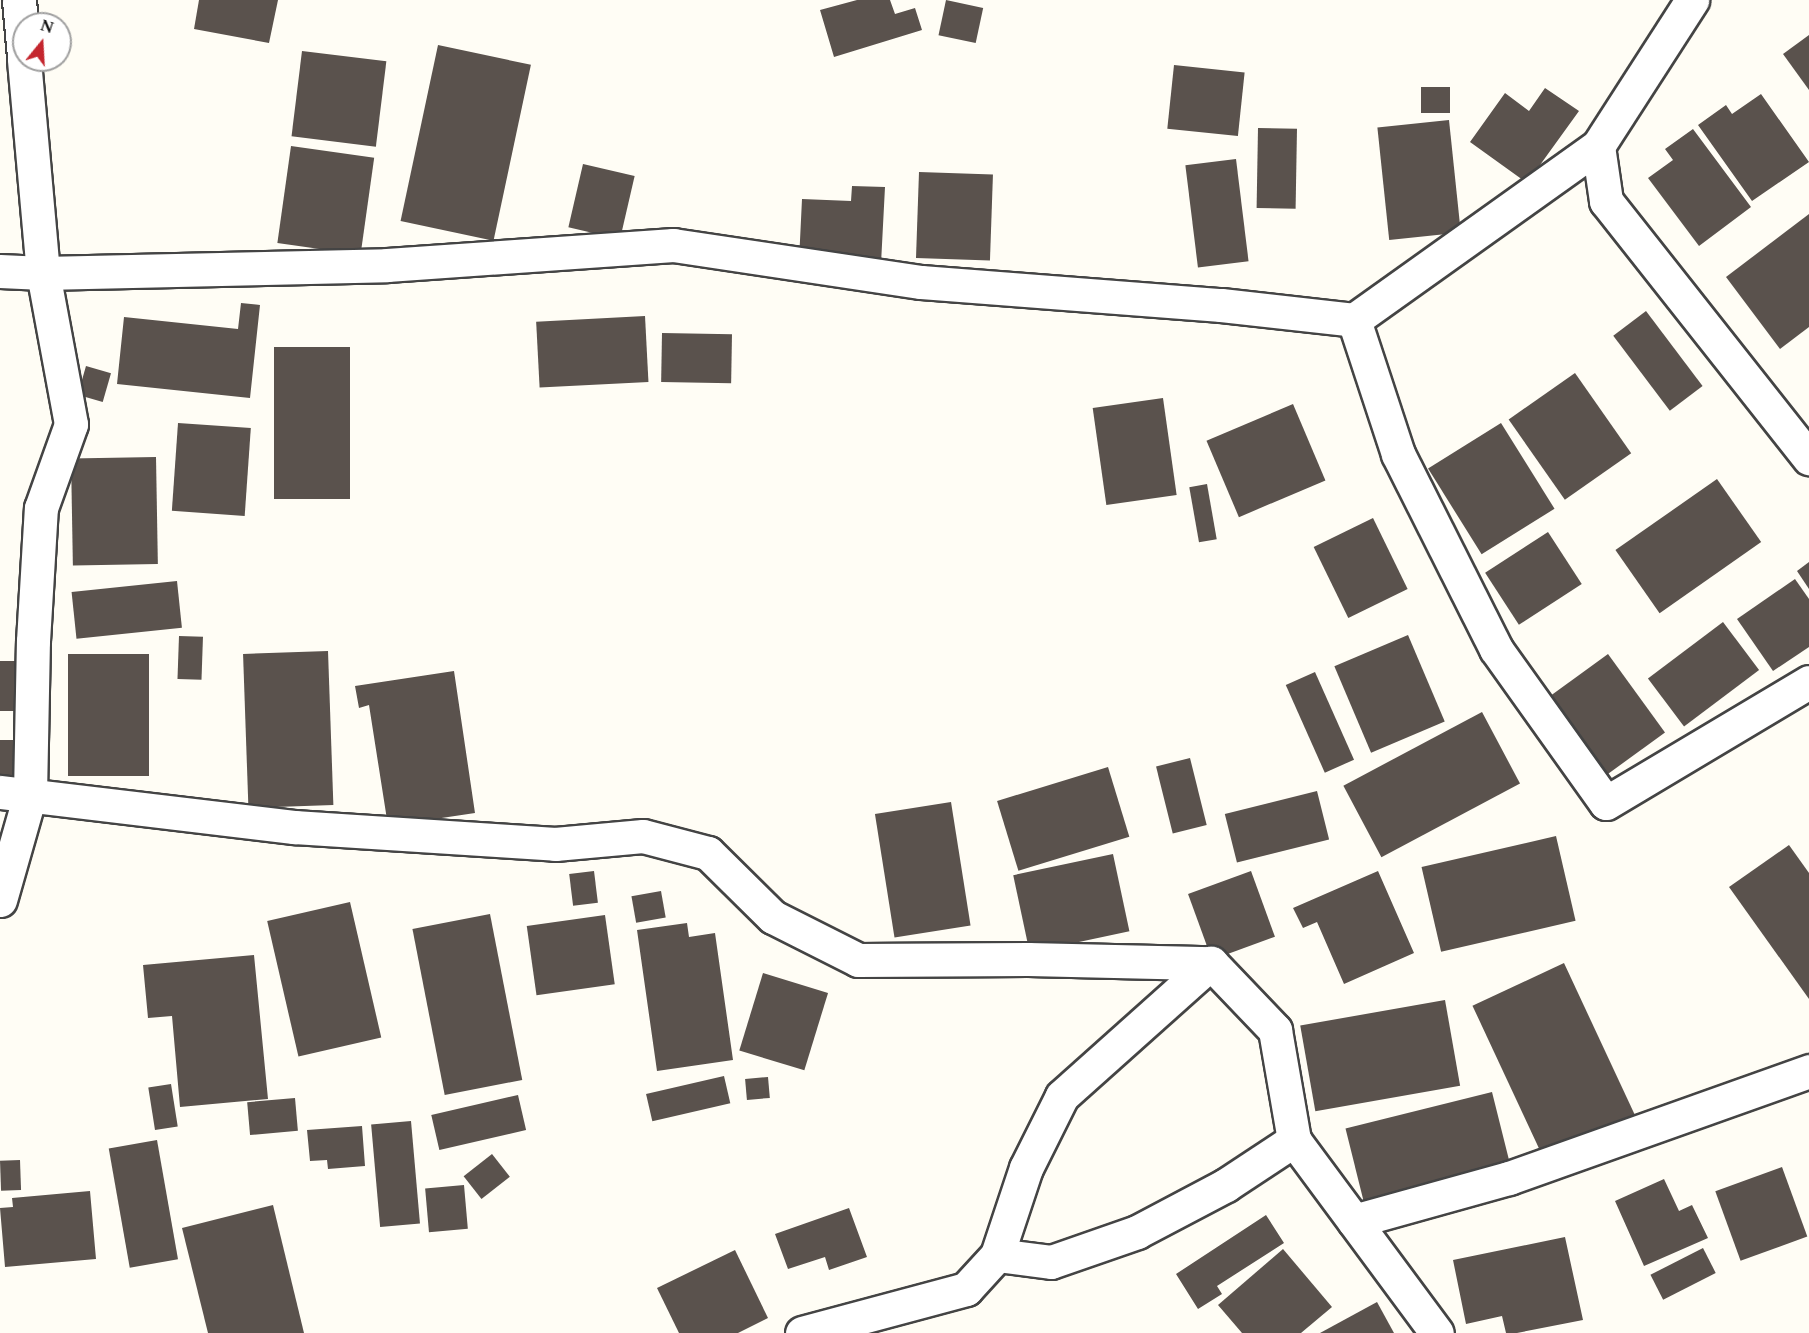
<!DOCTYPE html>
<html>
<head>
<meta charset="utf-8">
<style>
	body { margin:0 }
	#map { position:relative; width:1809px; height:1333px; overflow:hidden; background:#fffdf5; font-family:Spectral,serif }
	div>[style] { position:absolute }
	.building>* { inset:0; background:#5a524d; transform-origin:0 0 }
	.roads { filter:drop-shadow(2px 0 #444) drop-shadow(-2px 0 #444) drop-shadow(0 2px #444) drop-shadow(0 -2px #444) }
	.minor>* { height:33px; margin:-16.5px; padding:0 16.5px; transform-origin:16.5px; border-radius:16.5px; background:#fff }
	span { translate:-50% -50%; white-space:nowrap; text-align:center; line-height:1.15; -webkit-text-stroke:6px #fff; paint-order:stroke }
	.north { position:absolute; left:12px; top:12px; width:60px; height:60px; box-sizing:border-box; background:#fff; border:2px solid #a0a0a0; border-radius:50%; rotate:18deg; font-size:16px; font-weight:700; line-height:24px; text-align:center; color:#111 }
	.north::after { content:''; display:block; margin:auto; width:21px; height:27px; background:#c4262e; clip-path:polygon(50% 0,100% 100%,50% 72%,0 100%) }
</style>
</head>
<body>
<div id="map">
	<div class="building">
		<i style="clip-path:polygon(199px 0,278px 0,269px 43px,194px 29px)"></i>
		<i style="clip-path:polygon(857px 0,890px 0,895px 14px,915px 8px,922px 30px,834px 57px,820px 10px)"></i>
		<i style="left:946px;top:0;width:38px;height:36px;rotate:12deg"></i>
		<i style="clip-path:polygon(1809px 35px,1809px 90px,1783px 54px)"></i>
		<i style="left:438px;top:45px;width:95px;height:180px;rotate:12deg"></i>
		<i style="left:302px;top:51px;width:85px;height:86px;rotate:7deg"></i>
		<i style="left:1174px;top:65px;width:71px;height:64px;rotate:6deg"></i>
		<i style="left:1450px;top:87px;width:26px;height:29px;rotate:90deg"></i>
		<i style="clip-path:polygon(1545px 88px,1579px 111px,1527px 183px,1470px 142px,1505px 93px,1529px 111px)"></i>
		<i style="clip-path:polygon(1761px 94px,1809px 162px,1752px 201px,1698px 125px,1726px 105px,1732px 114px)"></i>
		<i style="left:1449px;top:120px;width:113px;height:72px;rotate:84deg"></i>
		<i style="left:1258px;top:128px;width:39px;height:80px;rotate:1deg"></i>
		<i style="clip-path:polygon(1693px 129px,1751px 207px,1699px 246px,1648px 178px,1673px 160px,1665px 149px)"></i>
		<i style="left:291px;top:146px;width:84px;height:98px;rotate:8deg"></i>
		<i style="left:1236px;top:159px;width:103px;height:51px;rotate:83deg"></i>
		<i style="left:583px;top:164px;width:53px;height:65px;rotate:13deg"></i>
		<i style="left:919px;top:172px;width:74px;height:86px;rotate:2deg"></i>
		<i style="clip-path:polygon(852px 186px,885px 187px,881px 264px,799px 261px,802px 199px,851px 201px)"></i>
		<i style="clip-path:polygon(1809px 214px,1809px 327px,1780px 349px,1726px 277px)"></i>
		<i style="clip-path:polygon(241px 303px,260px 305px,250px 398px,117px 384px,124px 317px,238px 329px)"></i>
		<i style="left:1646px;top:311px;width:94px;height:41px;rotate:53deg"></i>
		<i style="left:645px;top:316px;width:66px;height:109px;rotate:87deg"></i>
		<i style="left:662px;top:333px;width:70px;height:49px;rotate:1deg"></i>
		<i style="left:274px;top:347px;width:76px;height:152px"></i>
		<i style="left:86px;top:366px;width:26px;height:30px;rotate:16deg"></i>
		<i style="left:1575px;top:373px;width:98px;height:81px;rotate:55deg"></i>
		<i style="left:1163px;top:398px;width:98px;height:71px;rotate:82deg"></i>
		<i style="left:1293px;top:404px;width:83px;height:94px;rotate:67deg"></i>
		<i style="left:178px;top:423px;width:73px;height:88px;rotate:4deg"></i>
		<i style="left:1501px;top:423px;width:101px;height:86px;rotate:58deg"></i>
		<i style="left:156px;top:457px;width:107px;height:85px;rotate:89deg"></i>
		<i style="left:1717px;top:479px;width:77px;height:124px;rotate:55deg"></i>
		<i style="left:1207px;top:484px;width:56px;height:18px;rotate:80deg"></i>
		<i style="left:1373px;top:518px;width:79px;height:66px;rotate:64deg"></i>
		<i style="left:1548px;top:532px;width:62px;height:75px;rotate:57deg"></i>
		<i style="clip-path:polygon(1809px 562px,1809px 589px,1797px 571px)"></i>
		<i style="clip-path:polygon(1795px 579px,1809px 599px,1809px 647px,1773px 671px,1737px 619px)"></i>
		<i style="left:177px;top:581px;width:47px;height:106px;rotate:84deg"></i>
		<i style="left:1723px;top:622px;width:60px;height:94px;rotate:53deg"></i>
		<i style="left:1408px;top:635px;width:94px;height:80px;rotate:67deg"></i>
		<i style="left:179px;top:636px;width:24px;height:43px;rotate:2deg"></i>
		<i style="left:328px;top:651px;width:154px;height:85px;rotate:88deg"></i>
		<i style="left:68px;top:654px;width:81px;height:122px"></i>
		<i style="left:1608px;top:654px;width:97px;height:71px;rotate:54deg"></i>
		<i style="left:0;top:661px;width:16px;height:50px"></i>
		<i style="clip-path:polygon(454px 671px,475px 813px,388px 826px,369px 705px,359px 708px,355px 686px)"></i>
		<i style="left:1315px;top:672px;width:96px;height:32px;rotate:66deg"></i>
		<i style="left:1482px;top:712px;width:81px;height:157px;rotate:62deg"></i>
		<i style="left:0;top:740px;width:23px;height:46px"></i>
		<i style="left:1190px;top:758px;width:69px;height:35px;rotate:76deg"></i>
		<i style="left:1108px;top:767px;width:73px;height:116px;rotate:73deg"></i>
		<i style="left:1317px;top:791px;width:50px;height:95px;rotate:76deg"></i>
		<i style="left:951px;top:802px;width:125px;height:77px;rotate:81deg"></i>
		<i style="left:1556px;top:836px;width:87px;height:138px;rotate:77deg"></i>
		<i style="clip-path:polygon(1789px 845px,1809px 873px,1809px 999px,1729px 887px)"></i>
		<i style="left:1113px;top:854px;width:79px;height:102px;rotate:78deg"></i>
		<i style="left:594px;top:871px;width:32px;height:25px;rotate:83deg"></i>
		<i style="left:1251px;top:871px;width:70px;height:67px;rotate:70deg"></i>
		<i style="clip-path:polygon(1378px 871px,1414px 953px,1344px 984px,1317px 922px,1303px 928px,1293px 908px)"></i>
		<i style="left:661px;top:891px;width:27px;height:30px;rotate:80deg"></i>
		<i style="left:350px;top:902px;width:139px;height:85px;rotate:77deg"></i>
		<i style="left:490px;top:914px;width:169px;height:79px;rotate:79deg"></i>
		<i style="left:605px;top:915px;width:70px;height:79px;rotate:82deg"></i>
		<i style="clip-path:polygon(687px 923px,689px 937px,715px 933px,733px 1060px,657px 1071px,637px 930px)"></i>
		<i style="clip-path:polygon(254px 955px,268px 1099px,180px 1107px,172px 1016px,148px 1018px,143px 965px)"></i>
		<i style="left:1564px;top:963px;width:173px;height:101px;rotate:65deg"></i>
		<i style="left:763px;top:973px;width:68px;height:81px;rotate:17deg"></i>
		<i style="left:1445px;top:1000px;width:87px;height:147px;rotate:80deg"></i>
		<i style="left:724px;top:1076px;width:28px;height:80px;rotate:77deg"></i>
		<i style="left:768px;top:1077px;width:21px;height:23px;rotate:85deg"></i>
		<i style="left:171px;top:1084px;width:43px;height:23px;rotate:81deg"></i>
		<i style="left:1492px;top:1092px;width:81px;height:151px;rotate:76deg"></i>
		<i style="left:518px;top:1095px;width:36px;height:89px;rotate:77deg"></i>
		<i style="left:295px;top:1098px;width:33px;height:48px;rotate:85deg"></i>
		<i style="left:411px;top:1121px;width:103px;height:40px;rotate:85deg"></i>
		<i style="clip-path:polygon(362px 1126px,365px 1166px,328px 1169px,327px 1160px,310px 1161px,307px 1130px)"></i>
		<i style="left:157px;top:1140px;width:121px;height:49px;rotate:80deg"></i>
		<i style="left:492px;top:1154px;width:29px;height:36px;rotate:52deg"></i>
		<i style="left:20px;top:1160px;width:30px;height:20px;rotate:88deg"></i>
		<i style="left:1782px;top:1167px;width:74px;height:71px;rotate:70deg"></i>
		<i style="clip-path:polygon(1664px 1179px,1679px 1211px,1692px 1205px,1708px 1238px,1644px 1266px,1615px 1201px)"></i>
		<i style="left:464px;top:1185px;width:44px;height:39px;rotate:85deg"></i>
		<i style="clip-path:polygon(90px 1191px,96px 1259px,5px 1267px,0 1208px,13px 1207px,12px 1198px)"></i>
		<i style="clip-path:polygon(273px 1205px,304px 1333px,208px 1333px,182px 1228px)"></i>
		<i style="clip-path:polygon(849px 1208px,867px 1257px,829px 1270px,825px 1257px,788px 1269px,775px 1234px)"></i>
		<i style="clip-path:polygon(1266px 1215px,1284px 1243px,1217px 1286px,1222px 1294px,1198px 1309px,1176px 1274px)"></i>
		<i style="clip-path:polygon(1565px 1237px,1583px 1320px,1517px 1333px,1506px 1333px,1502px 1316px,1466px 1324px,1453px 1260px)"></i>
		<i style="left:1703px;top:1248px;width:28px;height:59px;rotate:63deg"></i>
		<i style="clip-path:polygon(1283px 1249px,1332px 1307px,1301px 1333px,1242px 1333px,1218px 1305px)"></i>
		<i style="clip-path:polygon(735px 1250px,768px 1318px,738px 1333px,679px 1333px,657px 1288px)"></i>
		<i style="clip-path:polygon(1377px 1302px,1394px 1333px,1320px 1333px)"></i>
	</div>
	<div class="roads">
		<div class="minor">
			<i style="left:19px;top:0;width:56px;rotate:84.9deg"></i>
			<i style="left:1598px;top:146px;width:56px;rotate:81.7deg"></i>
			<i style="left:1606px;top:201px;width:328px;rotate:51.7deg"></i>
			<i style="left:0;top:271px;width:43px;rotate:2.7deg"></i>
			<i style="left:43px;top:273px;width:344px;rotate:-1.3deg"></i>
			<i style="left:387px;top:265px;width:287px;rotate:-4deg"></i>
			<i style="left:673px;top:245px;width:251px;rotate:8.5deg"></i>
			<i style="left:921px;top:282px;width:301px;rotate:4.4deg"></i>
			<i style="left:1221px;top:305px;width:134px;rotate:6.4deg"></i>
			<i style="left:1354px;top:320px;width:300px;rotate:-35.5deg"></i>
			<i style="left:1598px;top:146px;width:174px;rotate:-57.2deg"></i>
			<i style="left:1354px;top:320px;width:141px;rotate:71.8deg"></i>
			<i style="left:1398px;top:454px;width:218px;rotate:63.3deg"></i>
			<i style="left:1496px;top:649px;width:189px;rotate:54.5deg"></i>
			<i style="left:1606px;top:803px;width:236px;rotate:-30.8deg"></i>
			<i style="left:0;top:792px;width:296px;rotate:6.8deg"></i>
			<i style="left:294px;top:827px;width:262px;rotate:3.7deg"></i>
			<i style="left:555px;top:844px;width:88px;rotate:-5.2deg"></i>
			<i style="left:643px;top:836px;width:67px;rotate:14.7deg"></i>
			<i style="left:708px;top:853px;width:91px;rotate:44.6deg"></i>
			<i style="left:773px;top:917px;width:95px;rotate:26.8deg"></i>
			<i style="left:858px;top:960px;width:170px;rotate:-0.3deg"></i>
			<i style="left:1028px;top:959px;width:183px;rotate:1.3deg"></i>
			<i style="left:1211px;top:963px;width:93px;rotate:46.3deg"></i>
			<i style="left:1275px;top:1030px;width:112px;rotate:80.2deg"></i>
			<i style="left:1294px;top:1140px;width:240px;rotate:53.5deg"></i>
			<i style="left:0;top:900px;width:109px;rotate:-74.1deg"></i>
			<i style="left:30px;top:795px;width:154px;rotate:-88.9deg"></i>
			<i style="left:33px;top:641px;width:133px;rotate:-86.6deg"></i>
			<i style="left:41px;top:508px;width:89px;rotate:-70.3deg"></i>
			<i style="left:71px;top:424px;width:154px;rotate:-100.5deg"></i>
			<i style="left:43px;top:273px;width:214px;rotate:-95.1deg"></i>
			<i style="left:1354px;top:1221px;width:161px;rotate:-15.5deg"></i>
			<i style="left:1509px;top:1178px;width:319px;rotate:-19.6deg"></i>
			<i style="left:997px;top:1255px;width:54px;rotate:7.4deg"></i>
			<i style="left:1051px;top:1262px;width:91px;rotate:-19.2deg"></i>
			<i style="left:1137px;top:1232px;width:101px;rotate:-27.8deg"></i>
			<i style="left:1226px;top:1185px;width:82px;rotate:-33.5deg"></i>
			<i style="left:802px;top:1333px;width:170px;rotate:-15deg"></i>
			<i style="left:966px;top:1289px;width:46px;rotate:-47.6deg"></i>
			<i style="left:997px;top:1255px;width:92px;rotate:-71.6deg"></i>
			<i style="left:1026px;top:1168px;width:80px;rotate:-63.4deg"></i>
			<i style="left:1062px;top:1096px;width:200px;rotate:-41.8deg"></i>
		</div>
	</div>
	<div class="north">N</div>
</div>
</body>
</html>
